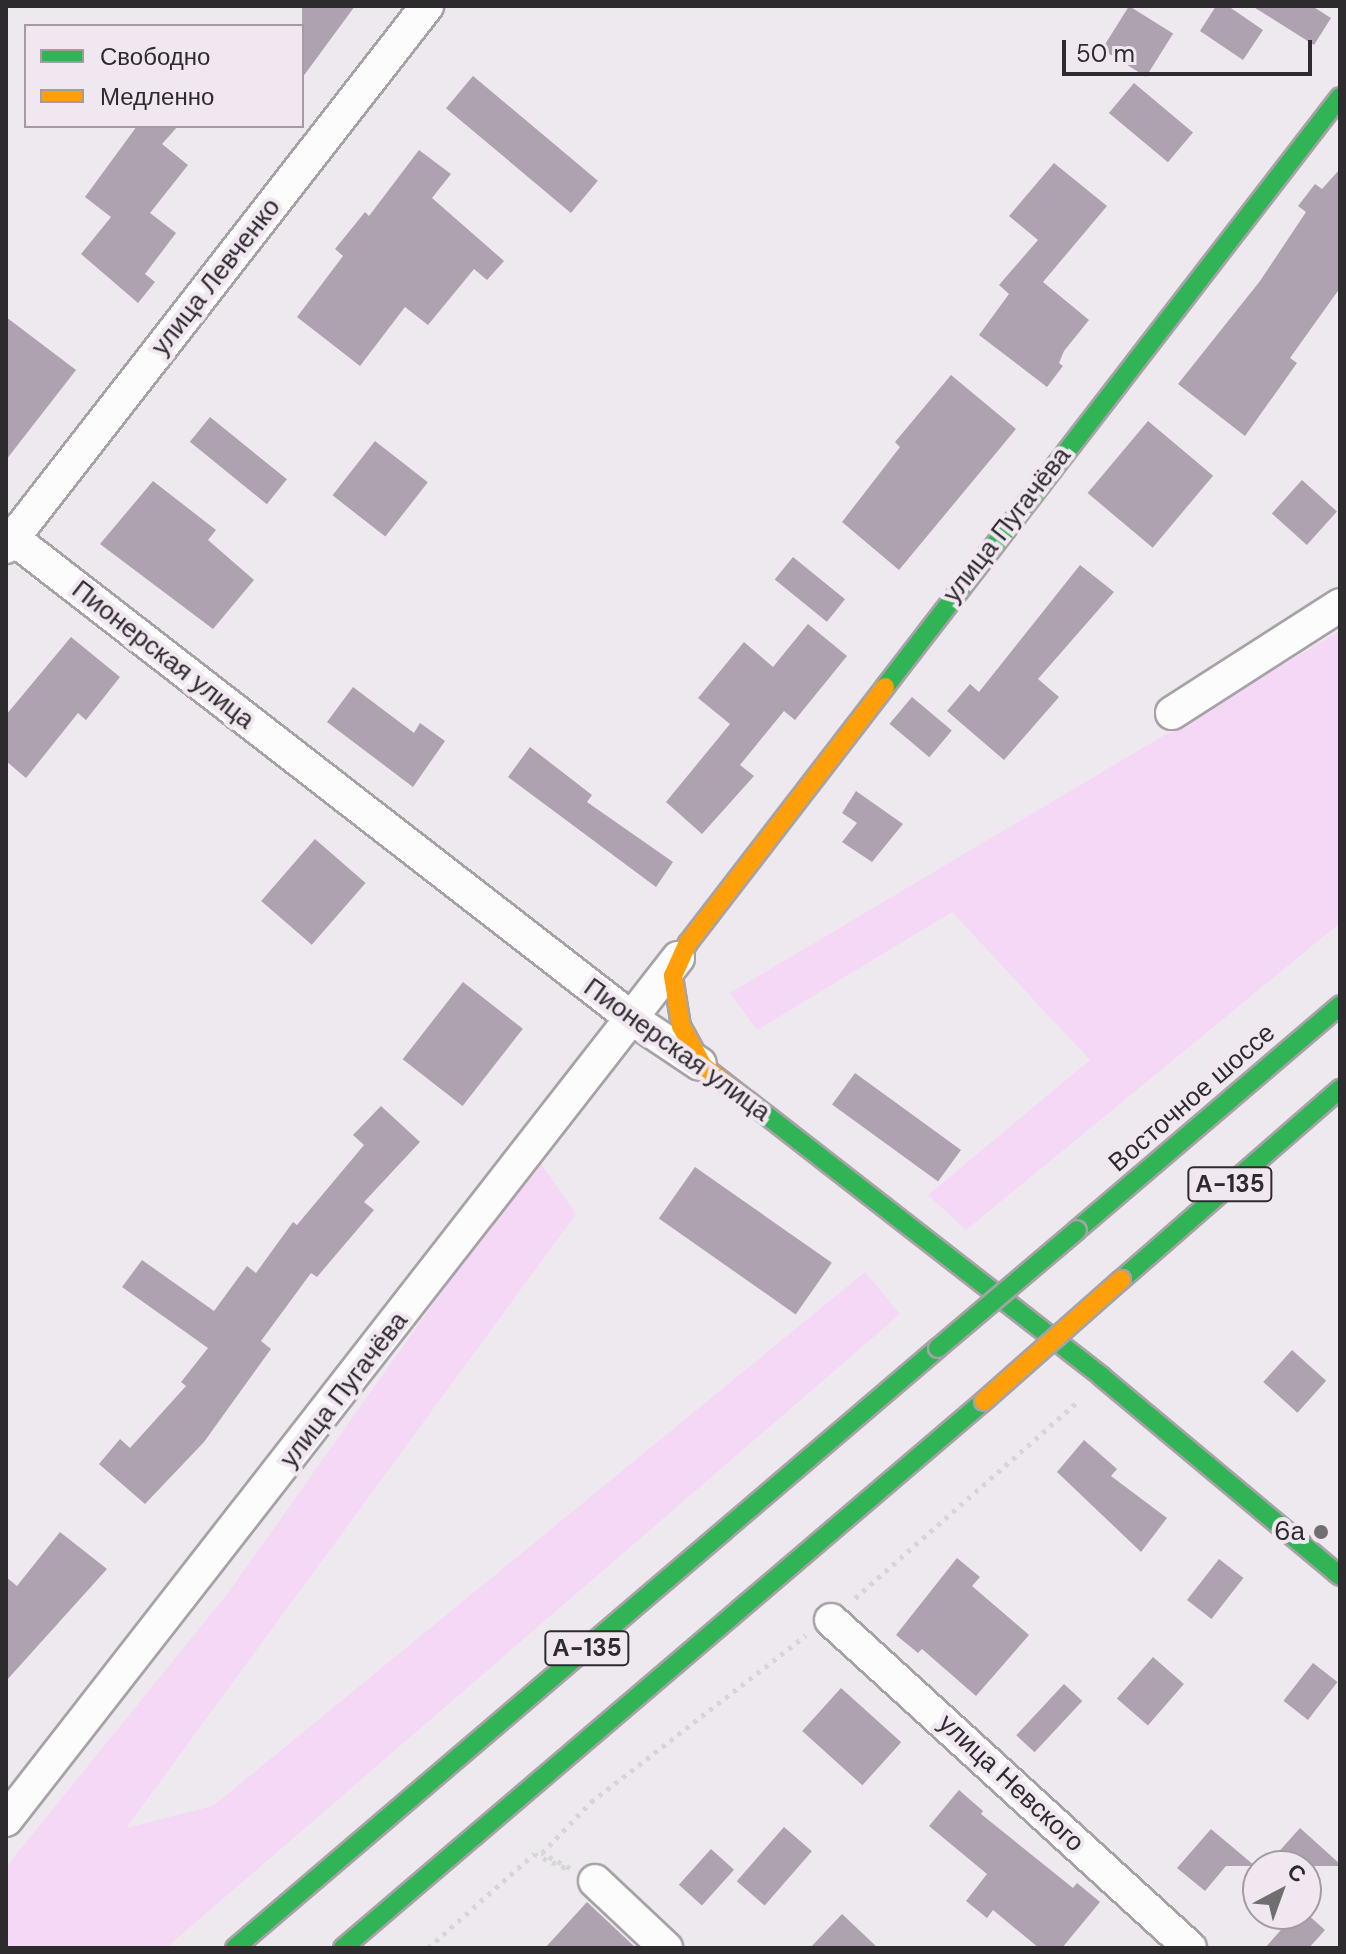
<!DOCTYPE html>
<html>
<head>
<meta charset="utf-8">
<style>
	body { margin:0 }
	#map { position:relative; width:1346px; height:1954px; overflow:hidden; background:#eee9ee; font-family:"DM Sans",sans-serif }
	div>[style] { position:absolute }
	.green>* { inset:0; background:#f5d7f6 }
	.building>* { inset:0; background:#afa2b0; transform-origin:0 0 }
	.path>* { height:5px; margin-top:-2.5px; transform-origin:0; background:repeating-linear-gradient(90deg,#d7d6d7 0 4px,transparent 0 10px) }
	.roads { filter:drop-shadow(2px 0 #a6a2a6) drop-shadow(-2px 0 #a6a2a6) drop-shadow(0 2px #a6a2a6) drop-shadow(0 -2px #a6a2a6) }
	.street>* { height:32px; margin:-16px; padding:0 16px; transform-origin:16px; border-radius:16px; background:#fcfcfc }
	.fast>* { height:18px; margin:-9px; padding:0 9px; transform-origin:9px; border-radius:9px; background:#30b455 }
	.slow>* { height:18px; margin:-9px; padding:0 9px; transform-origin:9px; border-radius:9px; background:#ff9f0a }
	.bridges { filter:drop-shadow(2px 0 #a6a2a6) drop-shadow(-2px 0 #a6a2a6) drop-shadow(0 2px #a6a2a6) drop-shadow(0 -2px #a6a2a6) }
	.fast-bridge>* { height:18px; margin:-9px; padding:0 9px; transform-origin:9px; border-radius:9px; background:#30b455 }
	.slow-bridge>* { height:18px; margin:-9px; padding:0 9px; transform-origin:9px; border-radius:9px; background:#ff9f0a }
	.dots>* { width:22px; height:22px; translate:-50% -50%; box-sizing:border-box; border:4px solid #f0e7f0; border-radius:50% }
	span { translate:-50% -50%; white-space:nowrap; text-align:center; line-height:1.15; -webkit-text-stroke:8px #f0e7f0; paint-order:stroke }
	.shield-label span { padding:2px 6px; background:#f0e7f0; border:2px solid; border-radius:6px; -webkit-text-stroke-width:0 }
	.shield-label { font-size:24px; color:#2e2b2e; font-weight:700 }
	.street-label { font-size:26px; color:#2e2b2e }
	.poi-label { font-size:26px; color:#2e2b2e }
	.right { translate:-100% -50%; text-align:right }
	.frame { position:absolute; inset:0; border:8px solid #2e2b2e; pointer-events:none }
	.legend { position:absolute; left:24px; top:24px; width:280px; height:104px; box-sizing:border-box; background:#f0e7f0; border:2px solid #a29ca2; margin:0; padding:10px 14px; list-style:none; font-size:24px; color:#2e2b2e }
	.legend li { display:flex; align-items:center; gap:16px; height:40px }
	.legend b { width:40px; border:2px solid #a29ca2 }
	.north { position:absolute; left:1242px; top:1850px; width:80px; height:80px; box-sizing:border-box; background:#f0e7f0; border:2px solid #a29ca2; border-radius:50%; rotate:41deg; font-size:22px; font-weight:700; line-height:32px; text-align:center; color:#2e2b2e }
	.north::after { content:''; display:block; margin:auto; width:28px; height:36px; background:#716e71; clip-path:polygon(50% 0,100% 100%,50% 72%,0 100%) }
	.scale { position:absolute; left:1062px; top:40px; width:250px; height:36px; box-sizing:border-box; border:4px solid #2e2b2e; border-top:0; padding-left:10px; font-size:24px; line-height:28px; white-space:nowrap; color:#2e2b2e; -webkit-text-stroke:6px #f0e7f0; paint-order:stroke }
</style>
</head>
<body>
<div id="map">
	<div class="green">
		<i style="clip-path:polygon(1340px 631px,1340px 923px,966px 1230px,928px 1195px,1090px 1060px,952px 912px,757px 1030px,730px 993px)"></i>
		<i style="clip-path:polygon(537px 1158px,576px 1214px,126px 1828px,213px 1806px,865px 1272px,900px 1314px,166px 1948px,6px 1948px,6px 1867px,228px 1593px)"></i>
	</div>
	<div class="building">
		<i style="clip-path:polygon(302px 6px,355px 6px,302px 78px)"></i>
		<i style="left:1129px;top:6px;width:52px;height:51px;rotate:32deg"></i>
		<i style="clip-path:polygon(1216px 6px,1228px 6px,1263px 30px,1243px 60px,1200px 31px)"></i>
		<i style="clip-path:polygon(1252px 6px,1312px 6px,1331px 18px,1314px 45px)"></i>
		<i style="left:473px;top:76px;width:163px;height:42px;rotate:40deg"></i>
		<i style="left:1134px;top:83px;width:77px;height:39px;rotate:40deg"></i>
		<i style="clip-path:polygon(137px 126px,178px 126px,162px 144px,188px 165px,150px 213px,176px 233px,145px 274px,155px 282px,138px 303px,81px 254px,111px 217px,85px 197px)"></i>
		<i style="clip-path:polygon(419px 150px,451px 174px,432px 198px,504px 261px,487px 280px,474px 269px,428px 325px,405px 307px,360px 366px,297px 317px,343px 256px,335px 249px,365px 212px,369px 216px)"></i>
		<i style="clip-path:polygon(1054px 163px,1107px 206px,1043px 282px,1089px 320px,1064px 351px,1059px 363px,1063px 366px,1047px 387px,979px 335px,1009px 294px,999px 285px,1038px 240px,1009px 216px)"></i>
		<i style="clip-path:polygon(1340px 169px,1340px 288px,1290px 358px,1297px 363px,1245px 436px,1178px 384px,1260px 281px,1306px 212px,1298px 206px,1315px 184px,1322px 189px)"></i>
		<i style="clip-path:polygon(6px 317px,76px 370px,6px 460px)"></i>
		<i style="clip-path:polygon(951px 375px,1016px 429px,899px 570px,842px 522px,900px 447px,895px 442px)"></i>
		<i style="left:210px;top:417px;width:99px;height:32px;rotate:39deg"></i>
		<i style="left:1148px;top:421px;width:85px;height:94px;rotate:40deg"></i>
		<i style="left:375px;top:441px;width:67px;height:69px;rotate:38deg"></i>
		<i style="left:1302px;top:480px;width:47px;height:45px;rotate:42deg"></i>
		<i style="clip-path:polygon(153px 481px,216px 530px,208px 540px,254px 580px,213px 629px,100px 544px)"></i>
		<i style="left:793px;top:557px;width:67px;height:29px;rotate:39deg"></i>
		<i style="clip-path:polygon(1080px 565px,1114px 592px,1038px 679px,1059px 697px,1004px 760px,947px 711px,970px 684px,979px 692px)"></i>
		<i style="clip-path:polygon(808px 624px,847px 656px,795px 720px,784px 711px,740px 765px,754px 776px,702px 834px,666px 802px,730px 724px,698px 698px,744px 642px,773px 667px)"></i>
		<i style="clip-path:polygon(71px 637px,120px 677px,86px 720px,78px 713px,26px 778px,6px 761px,6px 715px)"></i>
		<i style="clip-path:polygon(353px 687px,414px 733px,420px 723px,445px 741px,413px 787px,327px 722px)"></i>
		<i style="left:912px;top:697px;width:52px;height:35px;rotate:40deg"></i>
		<i style="clip-path:polygon(530px 747px,592px 795px,587px 802px,673px 862px,656px 887px,508px 777px)"></i>
		<i style="clip-path:polygon(856px 791px,903px 824px,872px 862px,842px 842px,857px 823px,842px 813px)"></i>
		<i style="left:315px;top:839px;width:67px;height:82px;rotate:41deg"></i>
		<i style="left:463px;top:982px;width:76px;height:98px;rotate:38deg"></i>
		<i style="left:855px;top:1073px;width:131px;height:39px;rotate:36deg"></i>
		<i style="clip-path:polygon(381px 1106px,420px 1142px,364px 1202px,374px 1210px,317px 1277px,311px 1273px,261px 1341px,271px 1349px,204px 1442px,145px 1504px,99px 1464px,120px 1439px,130px 1448px,186px 1386px,181px 1382px,208px 1348px,122px 1287px,142px 1260px,214px 1311px,247px 1266px,256px 1273px,293px 1222px,297px 1225px,364px 1145px,353px 1135px)"></i>
		<i style="left:695px;top:1167px;width:167px;height:63px;rotate:35deg"></i>
		<i style="left:1292px;top:1350px;width:46px;height:43px;rotate:42deg"></i>
		<i style="clip-path:polygon(1084px 1440px,1117px 1469px,1111px 1476px,1167px 1518px,1141px 1552px,1057px 1472px)"></i>
		<i style="clip-path:polygon(60px 1532px,107px 1569px,6px 1681px,6px 1577px,17px 1586px)"></i>
		<i style="clip-path:polygon(957px 1558px,980px 1577px,972px 1586px,1029px 1635px,976px 1696px,922px 1649px,918px 1653px,896px 1635px)"></i>
		<i style="left:1219px;top:1559px;width:31px;height:52px;rotate:38deg"></i>
		<i style="left:1153px;top:1657px;width:41px;height:55px;rotate:41deg"></i>
		<i style="left:1313px;top:1663px;width:31px;height:48px;rotate:38deg"></i>
		<i style="left:1064px;top:1684px;width:25px;height:70px;rotate:43deg"></i>
		<i style="left:841px;top:1688px;width:81px;height:58px;rotate:42deg"></i>
		<i style="clip-path:polygon(959px 1790px,983px 1811px,981px 1814px,1073px 1888px,1077px 1883px,1100px 1902px,1062px 1948px,1039px 1948px,993px 1910px,987px 1918px,966px 1901px,987px 1874px,929px 1826px)"></i>
		<i style="left:784px;top:1827px;width:37px;height:72px;rotate:41deg"></i>
		<i style="clip-path:polygon(1300px 1828px,1340px 1864px,1340px 1866px,1266px 1866px)"></i>
		<i style="clip-path:polygon(1211px 1829px,1255px 1866px,1226px 1866px,1205px 1891px,1177px 1868px)"></i>
		<i style="left:711px;top:1849px;width:31px;height:48px;rotate:42deg"></i>
		<i style="clip-path:polygon(587px 1902px,636px 1948px,545px 1948px)"></i>
		<i style="clip-path:polygon(1306px 1913px,1325px 1930px,1309px 1948px,1265px 1948px,1295px 1914px)"></i>
		<i style="clip-path:polygon(842px 1914px,878px 1948px,810px 1948px)"></i>
	</div>
	<div class="path">
		<i style="left:855px;top:1598px;width:295px;rotate:-41.4deg"></i>
		<i style="left:570px;top:1868px;width:32px;rotate:-152deg"></i>
		<i style="left:542px;top:1853px;width:71px;rotate:-46.1deg"></i>
		<i style="left:591px;top:1802px;width:272px;rotate:-37.8deg"></i>
		<i style="left:428px;top:1948px;width:142px;rotate:-41.6deg"></i>
		<i style="left:534px;top:1854px;width:37px;rotate:24deg"></i>
	</div>
	<div class="roads">
		<div class="street">
			<i style="left:6px;top:533px;width:795px;rotate:37.79deg"></i>
			<i style="left:634px;top:1020px;width:79px;rotate:33.7deg"></i>
			<i style="left:6px;top:547px;width:686px;rotate:-52.11deg"></i>
			<i style="left:1172px;top:713px;width:200px;rotate:-32.7deg"></i>
			<i style="left:831px;top:1620px;width:486px;rotate:42.4deg"></i>
			<i style="left:6px;top:1820px;width:1093px;rotate:-52.06deg"></i>
			<i style="left:595px;top:1881px;width:98px;rotate:43.3deg"></i>
		</div>
		<div class="fast">
			<i style="left:885px;top:687px;width:745px;rotate:-52.36deg"></i>
			<i style="left:748px;top:1101px;width:449px;rotate:37.9deg"></i>
			<i style="left:1102px;top:1377px;width:310px;rotate:39.9deg"></i>
			<i style="left:1077px;top:1230px;width:346px;rotate:-40.5deg"></i>
			<i style="left:1121px;top:1280px;width:291px;rotate:-41.1deg"></i>
			<i style="left:235px;top:1948px;width:924px;rotate:-40.48deg"></i>
			<i style="left:343px;top:1948px;width:843px;rotate:-40.48deg"></i>
		</div>
		<div class="slow">
			<i style="left:748px;top:1101px;width:57px;rotate:-142.1deg"></i>
			<i style="left:703px;top:1066px;width:46px;rotate:-118.8deg"></i>
			<i style="left:681px;top:1026px;width:51px;rotate:-99.1deg"></i>
			<i style="left:673px;top:976px;width:36px;rotate:-66deg"></i>
			<i style="left:688px;top:943px;width:323px;rotate:-52.4deg"></i>
		</div>
	</div>
	<div class="bridges">
		<div class="fast-bridge">
			<i style="left:938px;top:1348px;width:182px;rotate:-40.3deg"></i>
		</div>
		<div class="slow-bridge">
			<i style="left:984px;top:1401px;width:183px;rotate:-41.5deg"></i>
		</div>
	</div>
	<div class="dots">
		<i style="left:1321px;top:1532px;background:#716e71"></i>
	</div>
	<div class="shield-label">
		<span style="left:1230px;top:1184px">А-135</span>
		<span style="left:587px;top:1648px">А-135</span>
	</div>
	<div class="street-label">
		<span style="left:216px;top:277px;rotate:-52deg">улица Левченко</span>
		<span style="left:1007px;top:525px;rotate:-52deg">улица Пугачёва</span>
		<span style="left:163px;top:655px;rotate:38deg">Пионерская улица</span>
		<span style="left:677px;top:1050px;rotate:36deg">Пионерская улица</span>
		<span style="left:1192px;top:1098px;rotate:-41deg">Восточное шоссе</span>
		<span style="left:344px;top:1390px;rotate:-52deg">улица Пугачёва</span>
		<span style="left:1011px;top:1783px;rotate:43deg">улица Невского</span>
	</div>
	<div class="poi-label">
		<span class="right" style="left:1305px;top:1532px">6а</span>
	</div>
	<div class="frame"></div>
	<ul class="legend">
	<li><b style="height:10px;background:#30b455"></b>Свободно</li>
	<li><b style="height:10px;background:#ff9f0a"></b>Медленно</li>
	</ul>
	<div class="north">С</div>
	<div class="scale">50 m</div>
</div>
</body>
</html>
